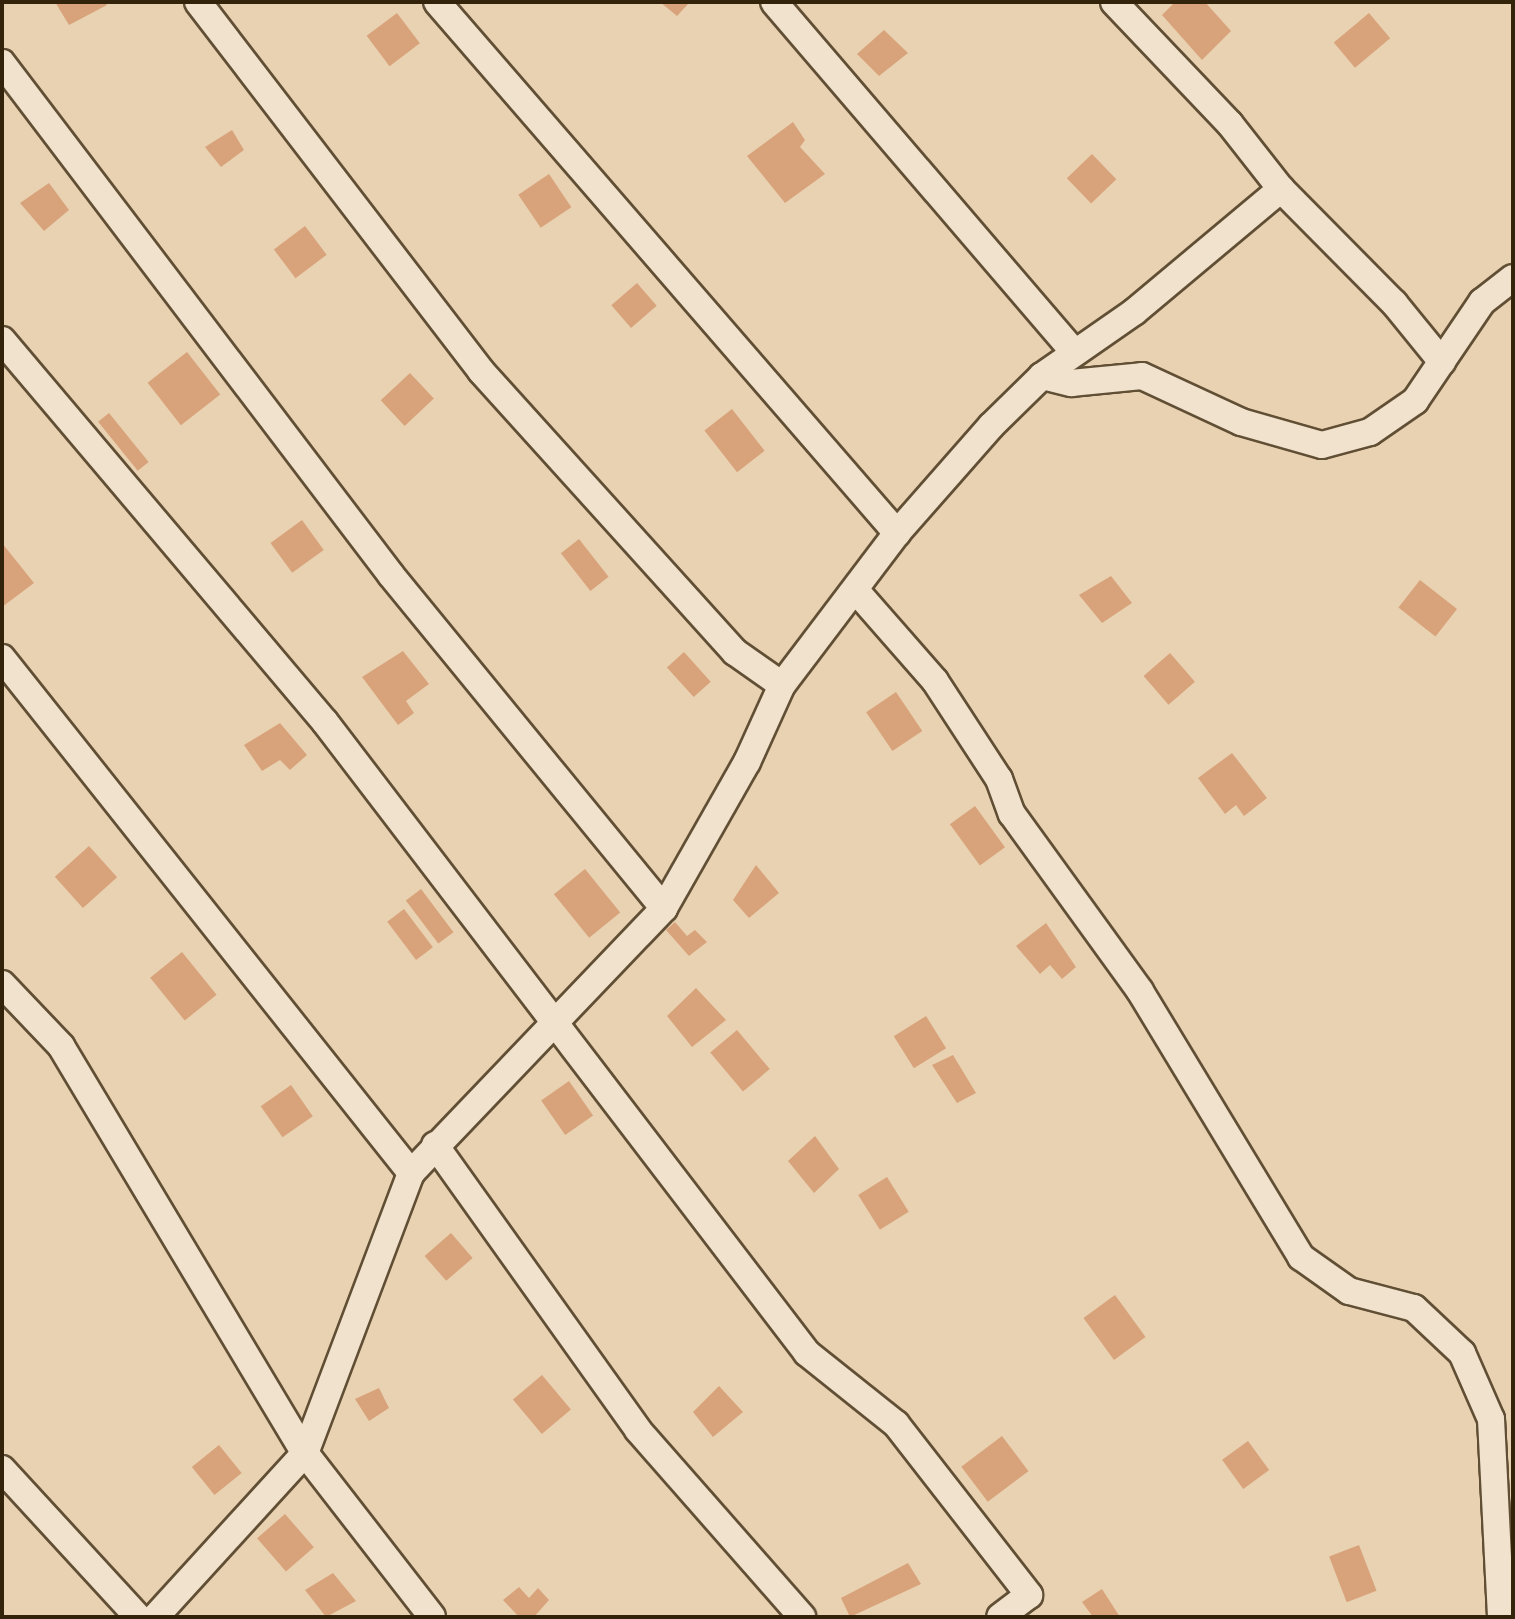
<!DOCTYPE html>
<html>
<head>
<meta charset="utf-8">
<style>
	body { margin:0 }
	#map { position:relative; width:1515px; height:1619px; overflow:hidden; background:#e9d2b2; font-family:"IM FELL Double Pica",serif }
	div>[style] { position:absolute }
	.building>* { inset:0; background:#d8a37b; transform-origin:0 0 }
	.roads { filter:drop-shadow(2px 0 #614f35) drop-shadow(-2px 0 #614f35) drop-shadow(0 2px #614f35) drop-shadow(0 -2px #614f35) }
	.minor>* { height:26px; margin:-13px; padding:0 13px; transform-origin:13px; border-radius:13px; background:#f1e2cd }
	span { translate:-50% -50%; white-space:nowrap; text-align:center; line-height:1.15; -webkit-text-stroke:7px #f1e2cd; paint-order:stroke }
	.frame { position:absolute; inset:0; border:4px solid #34230b; pointer-events:none }
</style>
</head>
<body>
<div id="map">
	<div class="building">
		<i style="clip-path:polygon(55px 2px,105px 2px,107px 5px,69px 25px)"></i>
		<i style="clip-path:polygon(660px 2px,690px 2px,677px 16px)"></i>
		<i style="clip-path:polygon(1175px 2px,1205px 2px,1231px 31px,1202px 60px,1162px 15px)"></i>
		<i style="left:397px;top:13px;width:38px;height:38px;rotate:53deg"></i>
		<i style="left:1369px;top:13px;width:33px;height:46px;rotate:50deg"></i>
		<i style="clip-path:polygon(884px 30px,908px 53px,879px 76px,857px 54px)"></i>
		<i style="clip-path:polygon(793px 122px,805px 140px,800px 147px,825px 174px,785px 203px,747px 156px)"></i>
		<i style="clip-path:polygon(232px 130px,244px 150px,221px 167px,205px 147px)"></i>
		<i style="left:1092px;top:154px;width:35px;height:35px;rotate:46deg"></i>
		<i style="left:549px;top:174px;width:40px;height:37px;rotate:56deg"></i>
		<i style="clip-path:polygon(49px 183px,69px 210px,44px 231px,20px 203px)"></i>
		<i style="left:305px;top:226px;width:36px;height:39px;rotate:53deg"></i>
		<i style="left:637px;top:283px;width:30px;height:34px;rotate:49deg"></i>
		<i style="left:187px;top:352px;width:54px;height:50px;rotate:52deg"></i>
		<i style="left:410px;top:373px;width:35px;height:40px;rotate:47deg"></i>
		<i style="left:732px;top:409px;width:53px;height:35px;rotate:52deg"></i>
		<i style="left:109px;top:413px;width:63px;height:14px;rotate:51deg"></i>
		<i style="left:302px;top:520px;width:37px;height:39px;rotate:54deg"></i>
		<i style="left:579px;top:539px;width:48px;height:23px;rotate:52deg"></i>
		<i style="clip-path:polygon(2px 543px,34px 583px,2px 607px)"></i>
		<i style="clip-path:polygon(1111px 576px,1132px 603px,1102px 623px,1079px 595px)"></i>
		<i style="left:1420px;top:580px;width:47px;height:35px;rotate:38deg"></i>
		<i style="clip-path:polygon(403px 651px,429px 684px,406px 701px,414px 713px,398px 725px,362px 677px)"></i>
		<i style="left:684px;top:652px;width:40px;height:23px;rotate:48deg"></i>
		<i style="left:1170px;top:653px;width:38px;height:35px;rotate:49deg"></i>
		<i style="left:896px;top:692px;width:47px;height:36px;rotate:56deg"></i>
		<i style="clip-path:polygon(280px 723px,307px 755px,290px 770px,280px 760px,262px 771px,244px 745px)"></i>
		<i style="clip-path:polygon(1232px 753px,1267px 798px,1244px 816px,1236px 805px,1225px 814px,1198px 778px)"></i>
		<i style="left:975px;top:806px;width:51px;height:31px;rotate:54deg"></i>
		<i style="left:89px;top:846px;width:42px;height:46px;rotate:48deg"></i>
		<i style="clip-path:polygon(756px 865px,779px 893px,749px 918px,733px 900px)"></i>
		<i style="left:585px;top:869px;width:56px;height:40px;rotate:51deg"></i>
		<i style="left:421px;top:889px;width:54px;height:19px;rotate:53deg"></i>
		<i style="left:404px;top:909px;width:48px;height:21px;rotate:53deg"></i>
		<i style="clip-path:polygon(675px 922px,687px 936px,695px 930px,707px 942px,689px 956px,666px 930px)"></i>
		<i style="clip-path:polygon(1046px 923px,1076px 967px,1062px 979px,1050px 965px,1040px 974px,1016px 946px)"></i>
		<i style="left:182px;top:952px;width:55px;height:41px;rotate:51deg"></i>
		<i style="clip-path:polygon(696px 988px,726px 1020px,692px 1047px,667px 1016px)"></i>
		<i style="left:926px;top:1016px;width:38px;height:38px;rotate:58deg"></i>
		<i style="left:737px;top:1030px;width:51px;height:35px;rotate:50deg"></i>
		<i style="clip-path:polygon(953px 1055px,976px 1093px,957px 1103px,932px 1065px)"></i>
		<i style="left:569px;top:1081px;width:42px;height:34px;rotate:55deg"></i>
		<i style="left:291px;top:1085px;width:38px;height:37px;rotate:55deg"></i>
		<i style="clip-path:polygon(815px 1136px,839px 1169px,814px 1193px,788px 1161px)"></i>
		<i style="left:887px;top:1177px;width:41px;height:34px;rotate:58deg"></i>
		<i style="left:451px;top:1233px;width:33px;height:35px;rotate:49deg"></i>
		<i style="left:1115px;top:1295px;width:52px;height:39px;rotate:54deg"></i>
		<i style="left:542px;top:1375px;width:45px;height:38px;rotate:50deg"></i>
		<i style="clip-path:polygon(719px 1386px,743px 1412px,713px 1437px,693px 1412px)"></i>
		<i style="clip-path:polygon(379px 1388px,389px 1408px,369px 1421px,355px 1399px)"></i>
		<i style="left:1002px;top:1436px;width:44px;height:51px;rotate:53deg"></i>
		<i style="left:1248px;top:1441px;width:36px;height:32px;rotate:54deg"></i>
		<i style="left:219px;top:1445px;width:36px;height:35px;rotate:51deg"></i>
		<i style="left:285px;top:1514px;width:44px;height:37px;rotate:49deg"></i>
		<i style="left:1359px;top:1545px;width:49px;height:32px;rotate:69deg"></i>
		<i style="clip-path:polygon(908px 1563px,921px 1584px,850px 1617px,841px 1598px)"></i>
		<i style="clip-path:polygon(333px 1573px,356px 1601px,326px 1617px,305px 1590px)"></i>
		<i style="clip-path:polygon(519px 1587px,529px 1598px,538px 1588px,549px 1600px,534px 1617px,519px 1617px,503px 1600px)"></i>
		<i style="clip-path:polygon(1102px 1589px,1120px 1617px,1093px 1617px,1082px 1602px)"></i>
	</div>
	<div class="roads">
		<div class="minor">
			<i style="left:198px;top:2px;width:465px;rotate:52.5deg"></i>
			<i style="left:481px;top:371px;width:379px;rotate:47.9deg"></i>
			<i style="left:735px;top:652px;width:57px;rotate:35.1deg"></i>
			<i style="left:437px;top:2px;width:703px;rotate:49.1deg"></i>
			<i style="left:774px;top:2px;width:460px;rotate:49.4deg"></i>
			<i style="left:2px;top:63px;width:643px;rotate:52.77deg"></i>
			<i style="left:391px;top:575px;width:431px;rotate:50.7deg"></i>
			<i style="left:1281px;top:189px;width:161px;rotate:45.3deg"></i>
			<i style="left:1394px;top:303px;width:76px;rotate:50.9deg"></i>
			<i style="left:2px;top:340px;width:500px;rotate:49.78deg"></i>
			<i style="left:325px;top:722px;width:794px;rotate:52.62deg"></i>
			<i style="left:807px;top:1353px;width:114px;rotate:38.6deg"></i>
			<i style="left:896px;top:1424px;width:217px;rotate:52.1deg"></i>
			<i style="left:1029px;top:1595px;width:36px;rotate:143deg"></i>
			<i style="left:1042px;top:376px;width:30px;rotate:14deg"></i>
			<i style="left:1071px;top:383px;width:71px;rotate:-5.6deg"></i>
			<i style="left:1142px;top:376px;width:109px;rotate:24.9deg"></i>
			<i style="left:1241px;top:422px;width:84px;rotate:15.9deg"></i>
			<i style="left:1322px;top:445px;width:50px;rotate:-15.2deg"></i>
			<i style="left:1370px;top:432px;width:55px;rotate:-34.6deg"></i>
			<i style="left:1415px;top:401px;width:120px;rotate:-55.9deg"></i>
			<i style="left:1482px;top:302px;width:39px;rotate:-38deg"></i>
			<i style="left:858px;top:593px;width:117px;rotate:48.8deg"></i>
			<i style="left:935px;top:681px;width:117px;rotate:56.9deg"></i>
			<i style="left:999px;top:779px;width:37px;rotate:70deg"></i>
			<i style="left:1012px;top:814px;width:218px;rotate:54.1deg"></i>
			<i style="left:1140px;top:991px;width:311px;rotate:58.8deg"></i>
			<i style="left:1301px;top:1257px;width:59px;rotate:35.3deg"></i>
			<i style="left:1349px;top:1291px;width:67px;rotate:14.7deg"></i>
			<i style="left:1414px;top:1308px;width:66px;rotate:43.2deg"></i>
			<i style="left:1462px;top:1353px;width:72px;rotate:66.3deg"></i>
			<i style="left:1491px;top:1419px;width:198px;rotate:87.1deg"></i>
			<i style="left:2px;top:658px;width:658px;rotate:51.54deg"></i>
			<i style="left:411px;top:1173px;width:299px;rotate:110.7deg"></i>
			<i style="left:305px;top:1453px;width:207px;rotate:52.2deg"></i>
			<i style="left:2px;top:984px;width:86px;rotate:46.4deg"></i>
			<i style="left:61px;top:1046px;width:475px;rotate:59.1deg"></i>
			<i style="left:305px;top:1453px;width:222px;rotate:132.4deg"></i>
			<i style="left:435px;top:1145px;width:350px;rotate:54.5deg"></i>
			<i style="left:638px;top:1430px;width:249px;rotate:48.7deg"></i>
			<i style="left:411px;top:1173px;width:366px;rotate:-46.3deg"></i>
			<i style="left:664px;top:908px;width:168px;rotate:-60.4deg"></i>
			<i style="left:747px;top:762px;width:85px;rotate:-65.6deg"></i>
			<i style="left:782px;top:685px;width:191px;rotate:-52.9deg"></i>
			<i style="left:897px;top:533px;width:142px;rotate:-48.7deg"></i>
			<i style="left:991px;top:426px;width:71px;rotate:-44.4deg"></i>
			<i style="left:1042px;top:376px;width:112px;rotate:-34.8deg"></i>
			<i style="left:1134px;top:312px;width:192px;rotate:-39.9deg"></i>
			<i style="left:1281px;top:189px;width:83px;rotate:-128.1deg"></i>
			<i style="left:1230px;top:124px;width:168px;rotate:-133.6deg"></i>
			<i style="left:2px;top:1469px;width:201px;rotate:47.4deg"></i>
		</div>
	</div>
	<div class="frame"></div>
</div>
</body>
</html>
